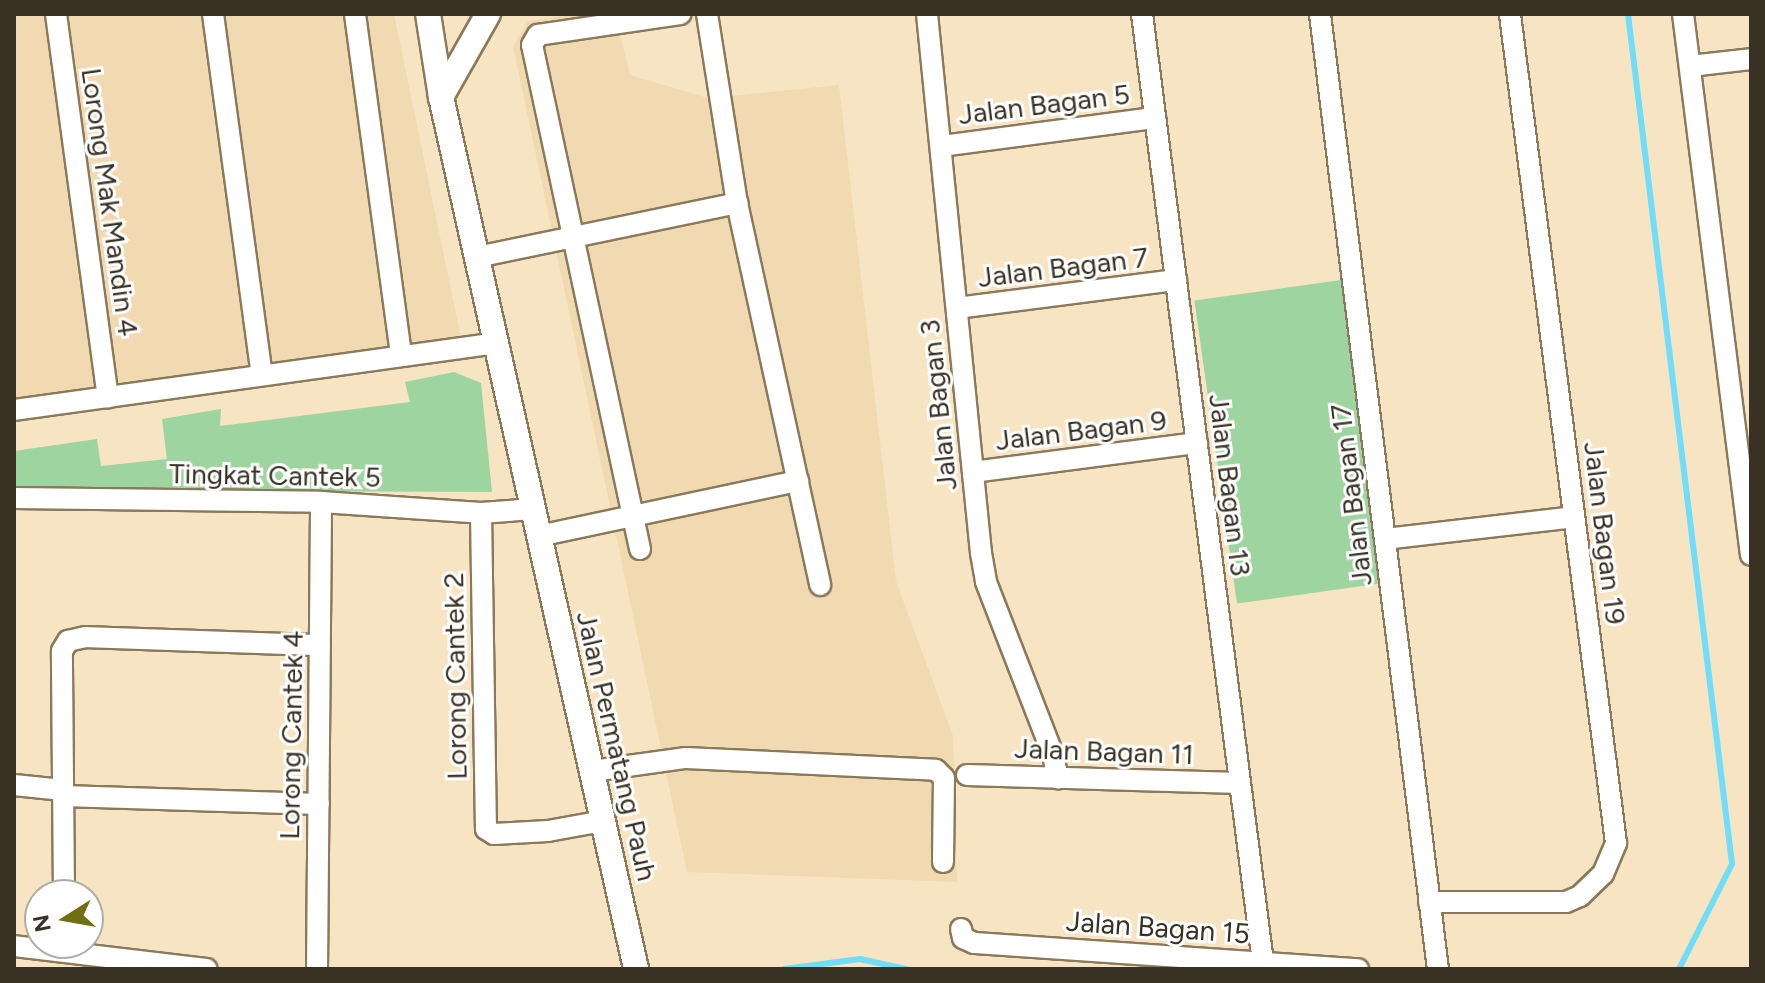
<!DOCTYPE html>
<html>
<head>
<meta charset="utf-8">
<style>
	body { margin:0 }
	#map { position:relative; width:1765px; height:983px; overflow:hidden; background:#f7e4c2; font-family:Figtree,sans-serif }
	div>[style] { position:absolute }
	.built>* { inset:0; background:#f1dab1 }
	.green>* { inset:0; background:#9ed49f; transform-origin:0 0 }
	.stream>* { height:6px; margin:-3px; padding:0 3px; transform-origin:3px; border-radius:3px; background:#71ddf8 }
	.roads { filter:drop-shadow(2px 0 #8a795a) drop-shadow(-2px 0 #8a795a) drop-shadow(0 2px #8a795a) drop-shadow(0 -2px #8a795a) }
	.minor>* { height:20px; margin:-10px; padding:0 10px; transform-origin:10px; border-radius:10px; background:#fff }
	.major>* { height:24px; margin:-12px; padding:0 12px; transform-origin:12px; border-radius:12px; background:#fff }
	span { translate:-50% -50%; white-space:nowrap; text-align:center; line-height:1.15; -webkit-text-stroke:6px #fff; paint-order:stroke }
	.street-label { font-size:28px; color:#383124 }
	.frame { position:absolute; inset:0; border:16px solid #383124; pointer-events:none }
	.north { position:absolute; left:24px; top:879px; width:80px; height:80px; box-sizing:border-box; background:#fff; border:2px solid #afada7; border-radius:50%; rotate:259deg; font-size:22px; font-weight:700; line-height:32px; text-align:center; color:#383124 }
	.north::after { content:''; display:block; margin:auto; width:28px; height:36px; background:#707013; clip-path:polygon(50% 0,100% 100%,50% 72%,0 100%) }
</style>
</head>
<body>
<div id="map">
	<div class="built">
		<i style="clip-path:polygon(14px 14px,394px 14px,463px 348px,14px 413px)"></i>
		<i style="clip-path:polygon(576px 14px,615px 14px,630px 75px,708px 98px,839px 85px,896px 581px,953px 736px,957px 882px,687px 872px,513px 46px,528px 21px)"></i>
	</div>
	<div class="green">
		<i style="left:1341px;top:280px;width:306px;height:148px;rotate:82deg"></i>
		<i style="clip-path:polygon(454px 372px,481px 383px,492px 492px,14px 490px,14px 451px,97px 439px,101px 466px,167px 459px,162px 419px,221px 409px,220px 426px,410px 402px,405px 382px)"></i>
	</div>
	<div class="stream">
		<i style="left:1628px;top:14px;width:856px;rotate:83.02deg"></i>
		<i style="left:1732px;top:864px;width:118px;rotate:116.8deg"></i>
		<i style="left:784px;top:969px;width:77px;rotate:-7.5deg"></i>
		<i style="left:860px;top:959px;width:47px;rotate:12.3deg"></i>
	</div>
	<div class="roads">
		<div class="minor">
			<i style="left:56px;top:14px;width:387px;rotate:82.3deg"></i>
			<i style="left:213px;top:14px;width:364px;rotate:82.3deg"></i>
			<i style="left:355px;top:14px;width:343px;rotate:82.3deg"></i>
			<i style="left:707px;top:14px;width:191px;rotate:81deg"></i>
			<i style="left:737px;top:203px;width:391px;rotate:77.7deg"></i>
			<i style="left:927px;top:14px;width:542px;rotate:84.28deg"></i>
			<i style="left:981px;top:553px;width:29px;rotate:80deg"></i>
			<i style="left:986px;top:582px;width:186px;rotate:68.8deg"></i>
			<i style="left:1053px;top:755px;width:24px;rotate:78deg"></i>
			<i style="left:1142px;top:14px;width:956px;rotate:82.73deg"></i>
			<i style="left:1320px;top:14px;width:962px;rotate:82.96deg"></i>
			<i style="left:1683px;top:14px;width:545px;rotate:82.84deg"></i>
			<i style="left:1690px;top:66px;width:61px;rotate:-6.5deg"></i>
			<i style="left:941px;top:146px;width:216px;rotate:-7.5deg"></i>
			<i style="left:477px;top:257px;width:266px;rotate:-11.7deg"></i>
			<i style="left:957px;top:308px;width:221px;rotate:-7.3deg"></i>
			<i style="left:14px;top:410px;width:488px;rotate:-7.9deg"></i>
			<i style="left:973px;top:472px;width:226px;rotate:-7.4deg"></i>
			<i style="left:14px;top:498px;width:307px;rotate:0.7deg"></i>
			<i style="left:321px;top:502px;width:160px;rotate:3.9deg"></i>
			<i style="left:481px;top:513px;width:53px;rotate:-4.3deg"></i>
			<i style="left:481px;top:513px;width:316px;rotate:89.1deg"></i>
			<i style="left:486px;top:829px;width:9px;rotate:32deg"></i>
			<i style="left:494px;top:834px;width:54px;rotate:-3.2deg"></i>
			<i style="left:548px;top:831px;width:56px;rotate:-10.3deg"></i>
			<i style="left:539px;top:536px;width:265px;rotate:-12deg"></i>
			<i style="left:1385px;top:539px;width:190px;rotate:-6.6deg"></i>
			<i style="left:640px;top:549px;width:515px;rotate:-102.09deg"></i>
			<i style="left:532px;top:45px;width:12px;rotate:-59deg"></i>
			<i style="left:538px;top:35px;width:144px;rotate:-8.4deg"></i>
			<i style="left:592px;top:771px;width:95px;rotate:-7.9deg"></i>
			<i style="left:686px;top:758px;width:250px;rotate:2.7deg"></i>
			<i style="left:936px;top:770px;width:11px;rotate:45deg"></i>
			<i style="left:944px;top:778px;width:84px;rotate:90.7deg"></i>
			<i style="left:967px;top:775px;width:273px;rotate:1.7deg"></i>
			<i style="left:14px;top:785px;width:49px;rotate:5.8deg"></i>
			<i style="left:63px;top:796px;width:256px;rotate:1.8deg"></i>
			<i style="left:64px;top:895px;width:244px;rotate:-90.5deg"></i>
			<i style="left:62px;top:651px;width:12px;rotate:-59deg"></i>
			<i style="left:68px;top:641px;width:18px;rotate:-13deg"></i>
			<i style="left:86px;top:637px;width:234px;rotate:2deg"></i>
			<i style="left:1429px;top:902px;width:137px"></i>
			<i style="left:1566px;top:902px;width:15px;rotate:-23deg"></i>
			<i style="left:1580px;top:896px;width:32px;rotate:-44deg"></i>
			<i style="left:1603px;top:874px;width:34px;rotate:-67deg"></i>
			<i style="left:1616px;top:843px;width:836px;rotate:-97.29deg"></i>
			<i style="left:961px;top:929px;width:9px;rotate:77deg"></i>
			<i style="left:963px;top:938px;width:12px;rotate:24deg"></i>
			<i style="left:974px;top:943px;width:385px;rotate:3.9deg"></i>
			<i style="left:14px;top:946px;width:194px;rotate:6.8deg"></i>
			<i style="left:317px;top:969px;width:467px;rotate:-89.5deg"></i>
		</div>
		<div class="major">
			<i style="left:428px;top:14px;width:84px;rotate:81.1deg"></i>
			<i style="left:441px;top:97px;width:894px;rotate:77.39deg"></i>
			<i style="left:441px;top:97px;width:95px;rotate:-60.5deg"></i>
		</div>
	</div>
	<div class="street-label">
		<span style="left:1044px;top:104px;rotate:-7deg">Jalan Bagan 5</span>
		<span style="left:110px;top:202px;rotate:82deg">Lorong Mak Mandin 4</span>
		<span style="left:1063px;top:267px;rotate:-7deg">Jalan Bagan 7</span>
		<span style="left:938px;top:405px;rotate:-96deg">Jalan Bagan 3</span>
		<span style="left:1081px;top:430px;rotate:-7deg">Jalan Bagan 9</span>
		<span style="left:275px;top:475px;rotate:1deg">Tingkat Cantek 5</span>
		<span style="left:1230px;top:485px;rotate:83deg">Jalan Bagan 13</span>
		<span style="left:1351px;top:495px;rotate:-97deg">Jalan Bagan 17</span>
		<span style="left:1605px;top:533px;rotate:83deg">Jalan Bagan 19</span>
		<span style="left:455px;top:676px;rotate:-91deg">Lorong Cantek 2</span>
		<span style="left:291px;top:735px;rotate:-89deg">Lorong Cantek 4</span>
		<span style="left:617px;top:746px;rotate:77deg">Jalan Permatang Pauh</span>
		<span style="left:1104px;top:751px;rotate:2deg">Jalan Bagan 11</span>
		<span style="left:1158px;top:927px;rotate:4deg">Jalan Bagan 15</span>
	</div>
	<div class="frame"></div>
	<div class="north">N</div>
</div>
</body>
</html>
